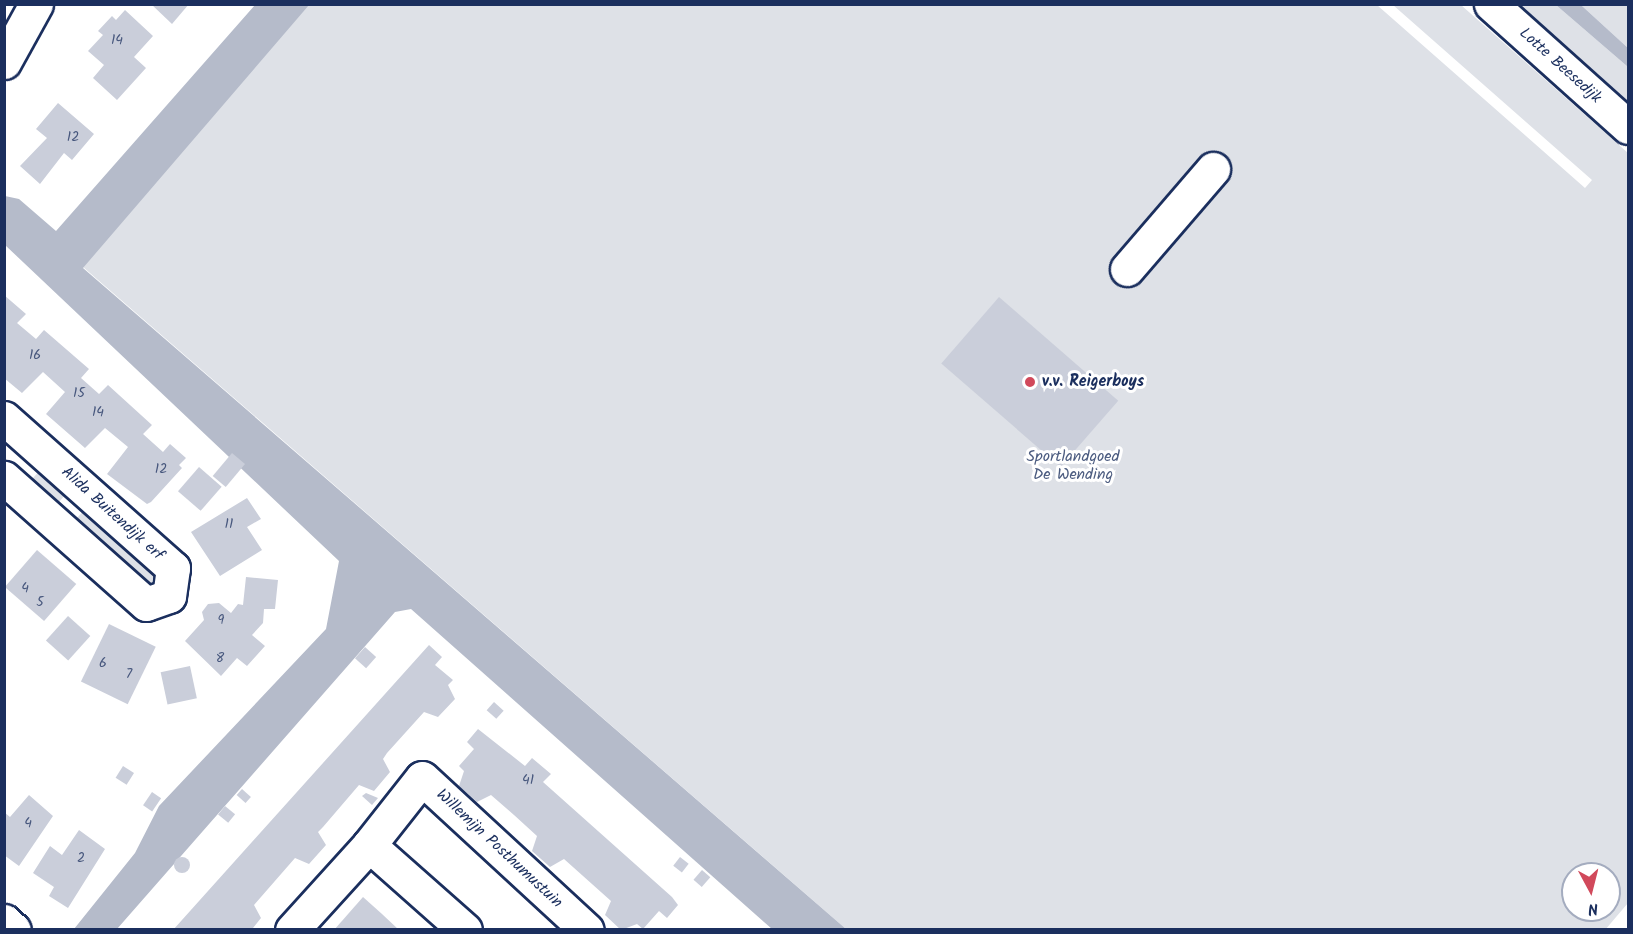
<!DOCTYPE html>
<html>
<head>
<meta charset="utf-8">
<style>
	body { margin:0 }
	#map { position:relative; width:1633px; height:934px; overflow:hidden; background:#fff; font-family:Kalam,sans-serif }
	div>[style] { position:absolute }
	.green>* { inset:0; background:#dee1e7; transform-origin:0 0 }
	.water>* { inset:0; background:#b5bbca }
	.building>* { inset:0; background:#caceda; transform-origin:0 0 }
	.round { border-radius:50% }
	.roads { filter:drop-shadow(2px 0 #1b2f5e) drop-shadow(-2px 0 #1b2f5e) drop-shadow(0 2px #1b2f5e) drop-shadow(0 -2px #1b2f5e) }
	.minor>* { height:33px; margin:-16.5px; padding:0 16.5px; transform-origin:16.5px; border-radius:16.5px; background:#fff }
	.dots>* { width:16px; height:16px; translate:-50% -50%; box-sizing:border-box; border:3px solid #fff; border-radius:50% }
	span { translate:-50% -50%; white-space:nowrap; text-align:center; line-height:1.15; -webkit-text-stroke:6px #fff; paint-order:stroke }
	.number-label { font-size:14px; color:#47577d }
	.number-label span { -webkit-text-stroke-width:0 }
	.street-label { font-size:16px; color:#1b2f5e }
	.poi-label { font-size:16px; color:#1b2f5e; font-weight:700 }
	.left { translate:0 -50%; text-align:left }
	.park-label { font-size:16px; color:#4c5c80 }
	.frame { position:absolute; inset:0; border:6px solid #1b2f5e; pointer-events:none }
	.north { position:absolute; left:1561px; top:862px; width:60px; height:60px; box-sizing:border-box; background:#fff; border:2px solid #a4acbf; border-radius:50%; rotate:173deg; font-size:16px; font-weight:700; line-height:24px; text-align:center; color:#1b2f5e }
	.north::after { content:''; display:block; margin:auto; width:21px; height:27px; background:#d1495b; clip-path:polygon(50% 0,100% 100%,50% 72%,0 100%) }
</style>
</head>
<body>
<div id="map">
	<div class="green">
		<i style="clip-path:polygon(evenodd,292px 5px,1377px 5px,1585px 188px,1592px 180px,1393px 5px,1461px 5px,1628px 153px,1628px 903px,1605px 930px,846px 929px,83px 267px,292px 5px,1573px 874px,1609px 874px,1609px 910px,1573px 910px,1573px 874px)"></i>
		<i style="clip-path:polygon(1513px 5px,1556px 5px,1628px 67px,1628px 106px)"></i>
		<i style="clip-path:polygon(1581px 5px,1628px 5px,1628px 48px)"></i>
		<i style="clip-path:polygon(50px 459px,77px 482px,47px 515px,25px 487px)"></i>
		<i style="left:95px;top:498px;width:105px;height:45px;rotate:42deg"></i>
	</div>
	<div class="water">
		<i style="clip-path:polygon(255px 5px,309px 5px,83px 268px,846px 929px,772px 929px,411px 609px,395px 612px,117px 929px,74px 929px,135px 853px,159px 806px,326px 629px,339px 561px,5px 245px,5px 196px,19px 199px,56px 231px)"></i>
		<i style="clip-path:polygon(1556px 5px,1581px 5px,1628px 48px,1628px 67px)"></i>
	</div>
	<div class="building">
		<i style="clip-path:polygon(151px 4px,189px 4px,172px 24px)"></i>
		<i style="clip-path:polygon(125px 10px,153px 36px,134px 57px,146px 68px,117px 100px,93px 78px,104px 65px,88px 51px,103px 35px,98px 31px,112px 16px,116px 20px)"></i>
		<i style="clip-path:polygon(58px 103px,94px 134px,72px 160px,64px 153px,40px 184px,20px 166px,47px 138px,36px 129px)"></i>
		<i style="clip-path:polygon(4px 295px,26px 314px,17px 323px,36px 339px,44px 330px,89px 369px,81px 378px,99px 394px,108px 385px,152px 425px,143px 434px,163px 452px,170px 444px,186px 458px,179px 465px,182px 468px,151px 502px,147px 504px,107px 474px,128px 447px,105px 428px,85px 448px,46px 414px,65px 392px,43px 372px,22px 393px,4px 378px)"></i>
		<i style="left:999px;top:297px;width:158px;height:88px;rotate:41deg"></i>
		<i style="left:232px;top:453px;width:17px;height:30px;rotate:40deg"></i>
		<i style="left:199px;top:467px;width:30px;height:32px;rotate:41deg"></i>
		<i style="clip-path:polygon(247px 498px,261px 519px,247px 527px,262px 550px,220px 576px,191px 532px)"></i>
		<i style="left:37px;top:550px;width:52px;height:49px;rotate:41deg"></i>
		<i style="clip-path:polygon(246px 577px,278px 580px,275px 609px,264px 609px,263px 623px,252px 635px,265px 646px,247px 666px,237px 658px,221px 676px,185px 641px,204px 620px,202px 612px,208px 604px,219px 603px,231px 613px,238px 604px,243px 605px)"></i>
		<i style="left:68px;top:616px;width:30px;height:33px;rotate:42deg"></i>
		<i style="left:109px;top:624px;width:52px;height:64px;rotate:26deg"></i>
		<i style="clip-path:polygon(429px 645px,442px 657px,435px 665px,453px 680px,448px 685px,455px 699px,438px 717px,424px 712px,387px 753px,383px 759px,390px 772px,374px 791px,359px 785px,323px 827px,318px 832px,326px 845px,309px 864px,295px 858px,254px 905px,261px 918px,253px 928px,173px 930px)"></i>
		<i style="left:365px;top:647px;width:15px;height:15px;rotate:42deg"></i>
		<i style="left:190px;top:666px;width:33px;height:30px;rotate:78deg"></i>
		<i style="left:494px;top:702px;width:13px;height:11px;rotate:42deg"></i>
		<i style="clip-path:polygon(478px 729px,525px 766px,532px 758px,551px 774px,543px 782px,672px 897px,678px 905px,667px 918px,659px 911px,643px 929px,637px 924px,621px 930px,605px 915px,611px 901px,564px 859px,550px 867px,532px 851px,537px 836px,514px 815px,491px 795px,477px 802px,459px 786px,464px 771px,459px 766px,474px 749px,467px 742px)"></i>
		<i style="left:123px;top:766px;width:13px;height:14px;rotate:32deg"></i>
		<i style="left:242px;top:789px;width:12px;height:8px;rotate:42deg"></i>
		<i style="left:152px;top:792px;width:11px;height:16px;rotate:34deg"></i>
		<i style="clip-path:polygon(366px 793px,378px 798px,372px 805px,362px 796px)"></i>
		<i style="clip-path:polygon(29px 795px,53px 816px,19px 866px,4px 855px,4px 812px,10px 817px)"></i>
		<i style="left:225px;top:806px;width:13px;height:11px;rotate:39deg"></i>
		<i style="clip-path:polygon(79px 830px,105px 849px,68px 908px,49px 896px,54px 887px,33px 873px,50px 846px,62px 855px)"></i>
		<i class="round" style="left:174px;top:857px;width:16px;height:16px"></i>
		<i style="left:680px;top:857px;width:11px;height:11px;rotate:38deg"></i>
		<i style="left:702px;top:870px;width:11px;height:13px;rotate:41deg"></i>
		<i style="clip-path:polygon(363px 897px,382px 914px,399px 930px,334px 930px)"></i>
	</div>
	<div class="roads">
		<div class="minor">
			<i style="left:1491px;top:4px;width:184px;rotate:41.9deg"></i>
			<i style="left:4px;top:62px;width:66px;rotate:-61.1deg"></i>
			<i style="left:1127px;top:269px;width:132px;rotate:-49.3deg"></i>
			<i style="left:4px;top:418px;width:226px;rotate:41.6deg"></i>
			<i style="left:173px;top:568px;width:28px;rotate:98deg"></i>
			<i style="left:169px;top:596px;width:24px;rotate:161deg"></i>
			<i style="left:146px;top:604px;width:190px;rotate:-138.4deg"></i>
			<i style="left:369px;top:845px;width:128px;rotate:41.5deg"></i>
			<i style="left:4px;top:921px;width:13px;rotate:42deg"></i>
			<i style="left:292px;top:930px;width:115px;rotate:-47.8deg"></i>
			<i style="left:369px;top:845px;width:85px;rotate:-51.7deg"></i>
			<i style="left:422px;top:778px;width:224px;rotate:42.7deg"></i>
		</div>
	</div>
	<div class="dots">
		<i style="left:1030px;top:382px;background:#d1495b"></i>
	</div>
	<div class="number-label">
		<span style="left:117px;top:40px">14</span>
		<span style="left:73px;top:137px">12</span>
		<span style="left:35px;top:355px">16</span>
		<span style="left:79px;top:393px">15</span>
		<span style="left:98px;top:412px">14</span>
		<span style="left:161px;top:469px">12</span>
		<span style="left:229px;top:524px">11</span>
		<span style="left:25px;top:588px">4</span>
		<span style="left:40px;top:602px">5</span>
		<span style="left:221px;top:620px">9</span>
		<span style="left:220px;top:658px">8</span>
		<span style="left:103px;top:663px">6</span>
		<span style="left:129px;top:674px">7</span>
		<span style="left:528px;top:780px">41</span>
		<span style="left:28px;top:823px">4</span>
		<span style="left:81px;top:858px">2</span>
	</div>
	<div class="street-label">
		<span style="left:1560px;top:66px;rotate:42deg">Lotte Beesedijk</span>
		<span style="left:112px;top:514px;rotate:42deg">Alida Buitendijk erf</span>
		<span style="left:499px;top:849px;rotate:43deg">Willemijn Posthumustuin</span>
	</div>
	<div class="poi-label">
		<span class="left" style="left:1042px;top:382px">v.v. Reigerboys</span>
	</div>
	<div class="park-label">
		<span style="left:1073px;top:466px">Sportlandgoed<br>De Wending</span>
	</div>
	<div class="frame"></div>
	<div class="north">N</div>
</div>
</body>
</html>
